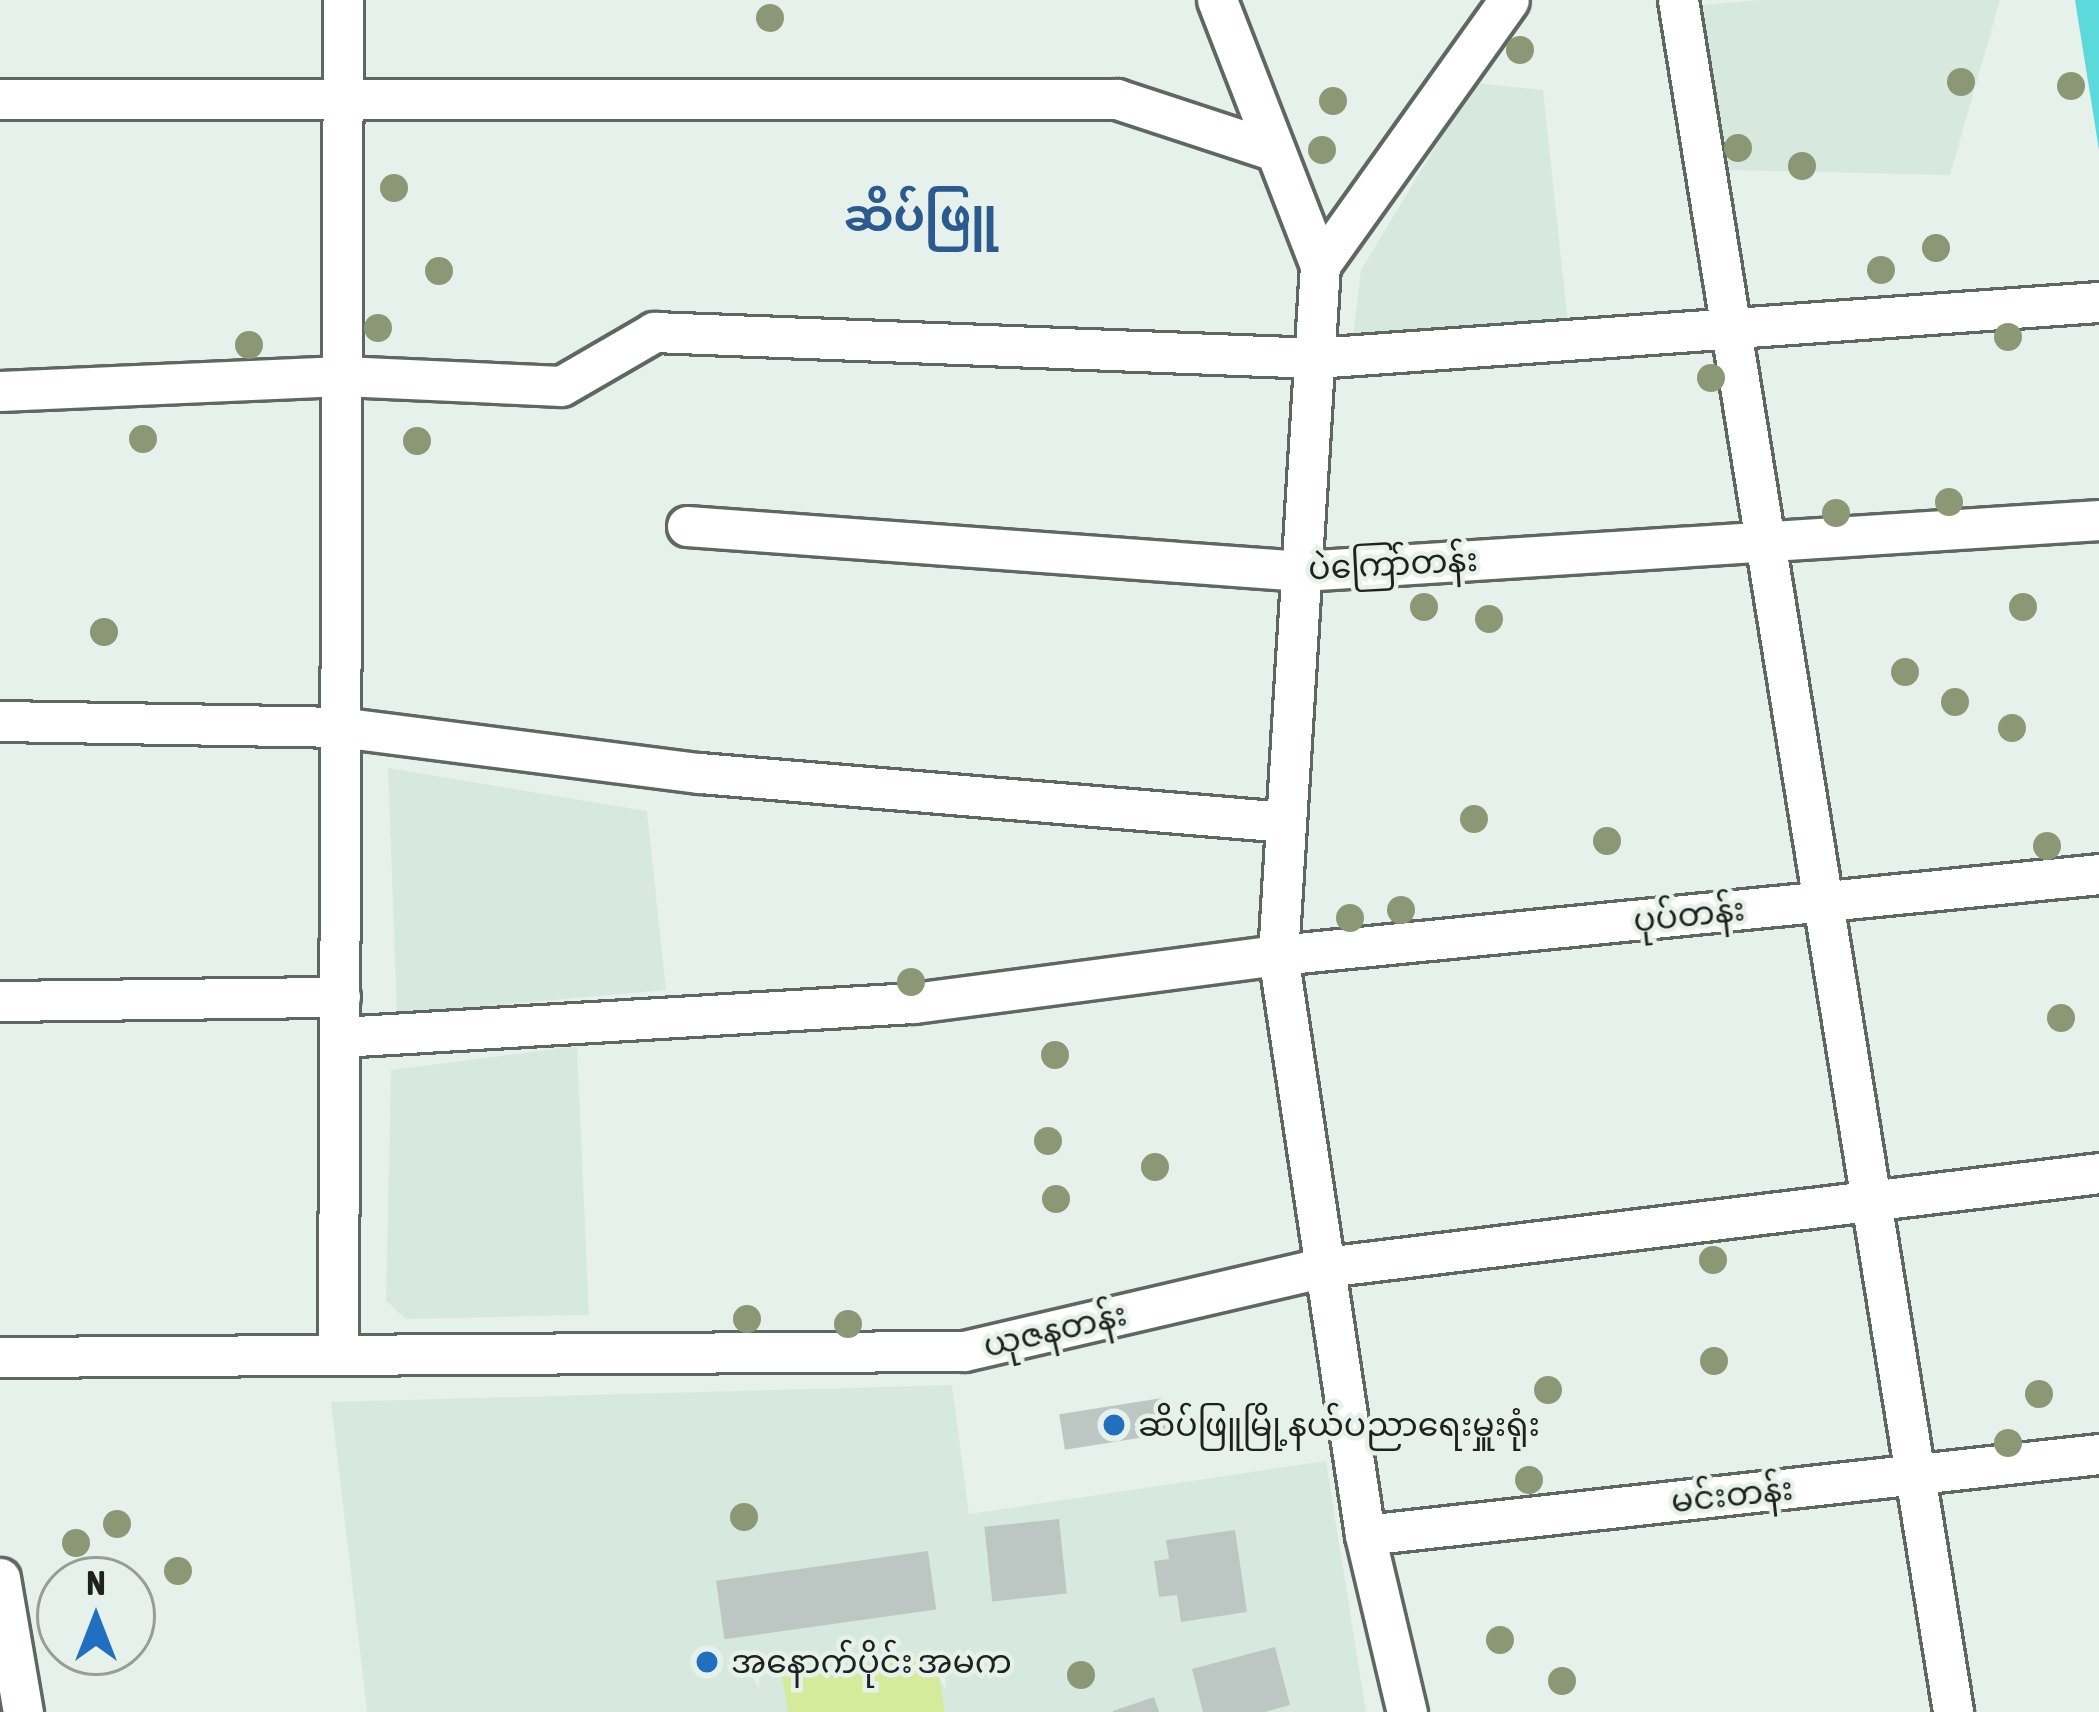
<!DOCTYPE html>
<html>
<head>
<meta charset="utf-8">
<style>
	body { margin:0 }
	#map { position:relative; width:2099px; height:1712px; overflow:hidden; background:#e7f1eb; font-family:"Asap Condensed","Noto Sans Myanmar",sans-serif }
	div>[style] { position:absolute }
	.built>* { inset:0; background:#d7e9de }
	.green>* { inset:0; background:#d4eb9b }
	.water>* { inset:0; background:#5cdadb }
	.building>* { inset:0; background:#bcc7c4; transform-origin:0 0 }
	.roads { filter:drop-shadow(3px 0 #5f6762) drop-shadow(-3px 0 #5f6762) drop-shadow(0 3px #5f6762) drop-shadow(0 -3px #5f6762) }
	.street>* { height:39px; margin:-19.5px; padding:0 19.5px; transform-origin:19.5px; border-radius:19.5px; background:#fff }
	.trees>* { width:28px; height:28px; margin:-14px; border-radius:50%; background:#8c9875 }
	.dots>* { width:33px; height:33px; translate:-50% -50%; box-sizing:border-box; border:6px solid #e7f1eb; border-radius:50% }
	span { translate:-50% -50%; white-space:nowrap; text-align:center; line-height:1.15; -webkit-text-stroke:9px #e7f1eb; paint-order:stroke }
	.street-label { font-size:33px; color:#1e211f }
	.poi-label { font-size:33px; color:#1e211f }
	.left { translate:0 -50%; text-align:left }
	.district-label { font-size:45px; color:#2a5a8e; font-weight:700 }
	.north { position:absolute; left:36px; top:1556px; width:120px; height:120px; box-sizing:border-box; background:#e7f1eb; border:3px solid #979e99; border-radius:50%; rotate:0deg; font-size:33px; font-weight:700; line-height:48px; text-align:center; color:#1e211f }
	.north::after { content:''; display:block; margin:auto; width:42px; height:54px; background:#2070bf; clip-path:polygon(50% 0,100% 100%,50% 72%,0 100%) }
</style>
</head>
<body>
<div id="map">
	<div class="built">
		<i style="clip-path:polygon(1759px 0,2000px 0,1950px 175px,1729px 170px,1702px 5px)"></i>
		<i style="clip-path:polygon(1474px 83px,1543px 90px,1568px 323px,1352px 344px,1361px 270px)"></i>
		<i style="clip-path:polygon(388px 768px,647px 811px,666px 990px,397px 1014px)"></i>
		<i style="clip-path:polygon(577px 1046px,589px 1315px,406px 1319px,386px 1301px,391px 1070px)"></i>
		<i style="clip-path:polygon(952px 1385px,969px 1514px,1326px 1461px,1366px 1712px,367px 1712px,331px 1402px)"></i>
	</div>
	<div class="green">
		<i style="clip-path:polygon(935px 1652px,945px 1712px,788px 1712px,782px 1677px)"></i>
	</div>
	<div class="water">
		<i style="clip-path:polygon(2075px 0,2099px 0,2099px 150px)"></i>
	</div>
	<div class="building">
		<i style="left:1162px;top:1398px;width:36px;height:104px;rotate:81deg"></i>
		<i style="left:1059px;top:1519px;width:75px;height:75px;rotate:84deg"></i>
		<i style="clip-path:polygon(1235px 1530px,1247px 1612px,1181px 1622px,1177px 1595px,1159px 1597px,1154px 1561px,1169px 1559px,1166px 1540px)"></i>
		<i style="left:928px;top:1551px;width:59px;height:214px;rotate:82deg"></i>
		<i style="clip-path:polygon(1275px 1647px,1290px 1705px,1265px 1712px,1203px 1712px,1192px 1669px)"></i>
		<i style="clip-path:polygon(1154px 1697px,1159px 1712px,1113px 1712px,1113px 1711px)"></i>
	</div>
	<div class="roads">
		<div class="street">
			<i style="left:1217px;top:0;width:284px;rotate:68.8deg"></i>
			<i style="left:1320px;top:265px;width:691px;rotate:93.48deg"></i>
			<i style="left:1278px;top:955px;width:586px;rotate:81.47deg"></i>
			<i style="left:1365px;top:1535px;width:182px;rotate:76.7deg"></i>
			<i style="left:1678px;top:0;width:1734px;rotate:80.87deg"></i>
			<i style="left:0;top:99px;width:1117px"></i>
			<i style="left:1117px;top:99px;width:166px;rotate:18.2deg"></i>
			<i style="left:1320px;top:265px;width:325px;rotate:-54.5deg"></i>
			<i style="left:0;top:391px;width:342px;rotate:-2.5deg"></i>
			<i style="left:342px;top:376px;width:219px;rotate:2.6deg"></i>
			<i style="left:561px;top:386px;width:108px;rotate:-30.1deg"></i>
			<i style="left:654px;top:332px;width:662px;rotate:2.25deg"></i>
			<i style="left:1315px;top:358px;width:786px;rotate:-4.09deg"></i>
			<i style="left:687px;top:526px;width:617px;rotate:4.18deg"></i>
			<i style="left:1302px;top:571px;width:799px;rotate:-3.66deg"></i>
			<i style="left:0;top:721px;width:339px;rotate:1deg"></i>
			<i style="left:339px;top:727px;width:364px;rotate:7.3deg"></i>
			<i style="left:700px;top:773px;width:588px;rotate:4.78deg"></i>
			<i style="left:0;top:1001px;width:340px;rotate:-0.7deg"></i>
			<i style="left:340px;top:1037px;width:574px;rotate:-3.4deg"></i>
			<i style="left:913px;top:1003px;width:368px;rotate:-7.5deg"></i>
			<i style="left:1278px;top:955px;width:825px;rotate:-5.63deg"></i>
			<i style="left:338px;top:1355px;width:1355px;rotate:-89.79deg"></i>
			<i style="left:0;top:1357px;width:964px;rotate:-0.36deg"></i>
			<i style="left:964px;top:1351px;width:371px;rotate:-13.1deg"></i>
			<i style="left:1325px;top:1267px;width:780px;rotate:-6.92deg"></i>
			<i style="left:1365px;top:1535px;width:738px;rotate:-6.3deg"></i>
			<i style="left:0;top:1578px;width:136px;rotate:80.3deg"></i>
		</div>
	</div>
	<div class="trees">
		<i style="left:770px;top:18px"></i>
		<i style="left:1520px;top:50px"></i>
		<i style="left:1961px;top:82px"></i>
		<i style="left:2071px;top:86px"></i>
		<i style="left:1333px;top:101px"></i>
		<i style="left:1738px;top:148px"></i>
		<i style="left:1322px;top:150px"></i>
		<i style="left:1802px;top:166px"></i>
		<i style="left:394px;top:188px"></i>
		<i style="left:1936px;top:248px"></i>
		<i style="left:1881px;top:270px"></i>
		<i style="left:439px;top:271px"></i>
		<i style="left:378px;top:328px"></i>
		<i style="left:2008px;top:337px"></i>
		<i style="left:249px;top:345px"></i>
		<i style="left:1711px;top:378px"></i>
		<i style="left:143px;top:439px"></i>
		<i style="left:417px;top:441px"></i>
		<i style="left:1949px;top:502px"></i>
		<i style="left:1836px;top:513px"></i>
		<i style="left:1424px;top:607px"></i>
		<i style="left:2023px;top:607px"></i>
		<i style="left:1489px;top:619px"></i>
		<i style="left:104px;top:632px"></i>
		<i style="left:1905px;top:672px"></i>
		<i style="left:1955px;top:702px"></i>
		<i style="left:2012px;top:728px"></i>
		<i style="left:1474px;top:819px"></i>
		<i style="left:1607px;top:841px"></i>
		<i style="left:2047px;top:846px"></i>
		<i style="left:1401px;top:910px"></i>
		<i style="left:1350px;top:918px"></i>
		<i style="left:911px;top:982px"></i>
		<i style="left:2061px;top:1018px"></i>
		<i style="left:1055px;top:1055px"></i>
		<i style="left:1048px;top:1141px"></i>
		<i style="left:1155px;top:1167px"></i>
		<i style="left:1056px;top:1199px"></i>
		<i style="left:1713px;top:1260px"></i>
		<i style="left:747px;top:1319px"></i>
		<i style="left:848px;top:1324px"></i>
		<i style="left:1714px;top:1361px"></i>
		<i style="left:1548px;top:1390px"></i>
		<i style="left:2039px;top:1394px"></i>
		<i style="left:2008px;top:1443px"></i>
		<i style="left:1529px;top:1480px"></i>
		<i style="left:744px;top:1517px"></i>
		<i style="left:117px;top:1524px"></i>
		<i style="left:76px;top:1543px"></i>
		<i style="left:178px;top:1571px"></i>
		<i style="left:1500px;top:1640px"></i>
		<i style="left:1081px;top:1675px"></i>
		<i style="left:1562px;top:1681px"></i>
	</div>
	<div class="dots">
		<i style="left:1114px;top:1425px;background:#2070bf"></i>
		<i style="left:707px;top:1662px;background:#2070bf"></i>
	</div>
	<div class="street-label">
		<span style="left:1393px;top:564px;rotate:-3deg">ပဲကြော်တန်း</span>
		<span style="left:1689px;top:915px;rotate:-6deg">ပုပ်တန်း</span>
		<span style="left:1055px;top:1330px;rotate:-13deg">ယုဇနတန်း</span>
		<span style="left:1732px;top:1495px;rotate:-6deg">မင်းတန်း</span>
	</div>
	<div class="poi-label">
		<span class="left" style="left:1138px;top:1425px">ဆိပ်ဖြူမြို့နယ်ပညာရေးမှူးရုံး</span>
		<span class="left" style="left:731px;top:1662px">အနောက်ပိုင်း အမက</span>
	</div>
	<div class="district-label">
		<span style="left:921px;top:216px">ဆိပ်ဖြူ</span>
	</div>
	<div class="north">N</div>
</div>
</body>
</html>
